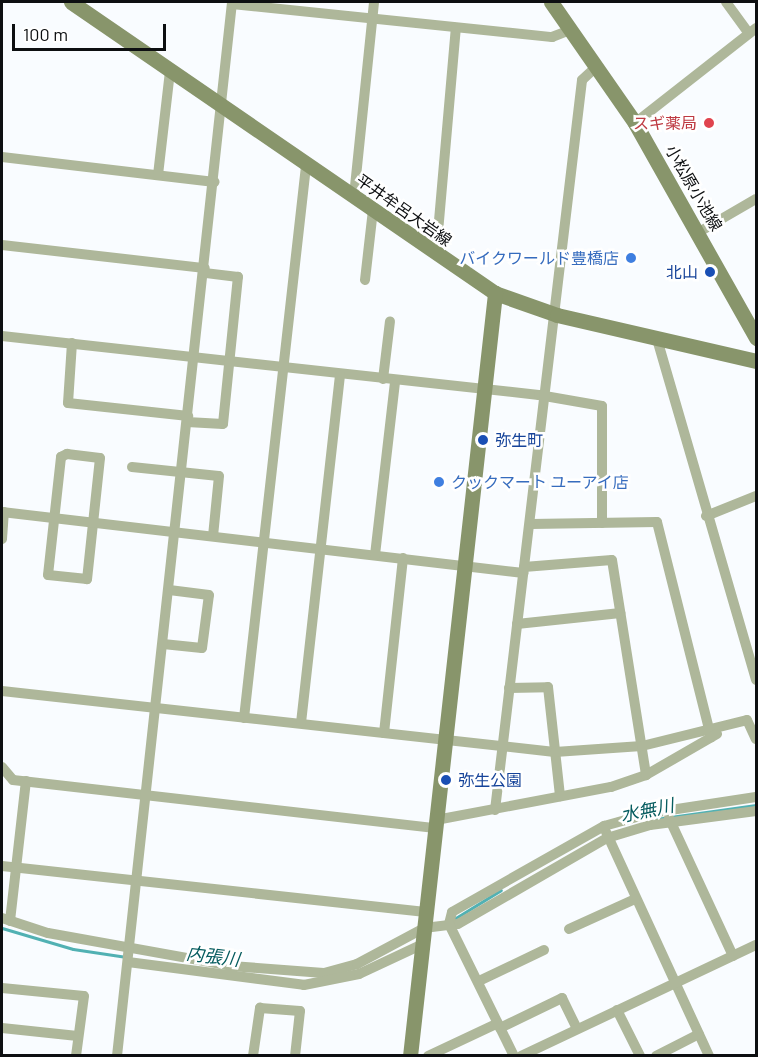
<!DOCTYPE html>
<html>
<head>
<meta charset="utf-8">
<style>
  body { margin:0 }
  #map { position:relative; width:758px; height:1057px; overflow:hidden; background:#f9fcff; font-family:Barlow,"Noto Sans JP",sans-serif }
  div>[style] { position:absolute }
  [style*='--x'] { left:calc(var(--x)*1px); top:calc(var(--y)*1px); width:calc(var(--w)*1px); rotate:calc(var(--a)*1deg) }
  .stream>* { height:3px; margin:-1.5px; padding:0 1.5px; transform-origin:1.5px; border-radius:1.5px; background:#51b1b3 }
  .street>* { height:10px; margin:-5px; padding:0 5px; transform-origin:5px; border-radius:5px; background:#aeb79a }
  .secondary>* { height:15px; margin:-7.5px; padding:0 7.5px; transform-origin:7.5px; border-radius:7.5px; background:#88956b }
  .dots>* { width:16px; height:16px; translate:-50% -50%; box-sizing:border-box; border:3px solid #fff; border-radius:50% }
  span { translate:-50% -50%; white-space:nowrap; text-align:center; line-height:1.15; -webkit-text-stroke:5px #fff; paint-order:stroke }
  .health-label { font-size:16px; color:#be3a42 }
  .right { translate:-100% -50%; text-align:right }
  .street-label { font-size:16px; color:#0d0f11 }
  .shop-label { font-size:16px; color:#366cbe }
  .left { translate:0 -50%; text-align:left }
  .transit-label { font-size:16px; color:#164399 }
  .water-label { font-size:18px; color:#065c5f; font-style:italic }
  .frame { position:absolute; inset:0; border:3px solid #0d0f11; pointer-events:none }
  .scale { position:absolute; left:12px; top:24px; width:154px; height:27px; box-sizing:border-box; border:3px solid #0d0f11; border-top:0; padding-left:8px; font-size:18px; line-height:21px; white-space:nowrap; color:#0d0f11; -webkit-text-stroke:4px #fff; paint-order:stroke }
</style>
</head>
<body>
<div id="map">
  <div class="stream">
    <i style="--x:656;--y:819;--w:101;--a:-8"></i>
    <i style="--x:454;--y:919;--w:55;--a:-31.7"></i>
    <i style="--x:2;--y:928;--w:74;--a:16.5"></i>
    <i style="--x:73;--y:949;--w:54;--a:8.6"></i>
  </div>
  <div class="street">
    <i style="--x:726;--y:2;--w:39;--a:54"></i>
    <i style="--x:232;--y:4;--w:322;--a:5.9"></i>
    <i style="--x:552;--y:37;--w:19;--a:-21"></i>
    <i style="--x:635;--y:123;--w:154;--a:-38.1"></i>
    <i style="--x:2;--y:157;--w:214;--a:6.7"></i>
    <i style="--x:158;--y:175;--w:105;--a:-83.4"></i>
    <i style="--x:354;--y:196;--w:195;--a:-84.1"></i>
    <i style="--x:699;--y:232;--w:66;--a:-30.1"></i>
    <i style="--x:2;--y:245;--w:204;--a:6.5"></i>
    <i style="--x:436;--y:255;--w:228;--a:-85"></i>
    <i style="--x:365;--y:280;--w:70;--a:-83.5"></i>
    <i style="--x:2;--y:336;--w:540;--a:6.27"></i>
    <i style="--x:539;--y:395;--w:64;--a:9.9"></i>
    <i style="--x:602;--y:406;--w:117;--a:90"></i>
    <i style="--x:657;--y:339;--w:355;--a:73.8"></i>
    <i style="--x:72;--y:343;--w:60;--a:93.8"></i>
    <i style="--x:68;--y:403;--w:121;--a:6.2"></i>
    <i style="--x:383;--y:379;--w:58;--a:-83.1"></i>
    <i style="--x:187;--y:422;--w:36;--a:3"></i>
    <i style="--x:223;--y:424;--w:148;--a:-84.2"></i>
    <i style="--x:238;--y:277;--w:34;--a:-173"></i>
    <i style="--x:67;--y:454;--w:33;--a:7"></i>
    <i style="--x:100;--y:458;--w:122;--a:96.1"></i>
    <i style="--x:87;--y:579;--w:39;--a:-174"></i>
    <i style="--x:48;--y:575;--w:119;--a:-83.7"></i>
    <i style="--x:61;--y:457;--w:7;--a:-27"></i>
    <i style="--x:132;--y:467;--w:87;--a:5.9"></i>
    <i style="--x:219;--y:476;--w:60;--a:95.7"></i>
    <i style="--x:2;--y:512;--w:525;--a:6.68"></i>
    <i style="--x:706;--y:516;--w:54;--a:-21.8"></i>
    <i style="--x:531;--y:524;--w:126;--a:-0.9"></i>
    <i style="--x:657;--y:522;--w:222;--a:75.9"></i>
    <i style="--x:2;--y:539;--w:27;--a:-86"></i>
    <i style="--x:375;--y:555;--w:175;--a:-83.4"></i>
    <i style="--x:524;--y:567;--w:88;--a:-4.5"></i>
    <i style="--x:612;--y:560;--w:218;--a:81"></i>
    <i style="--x:517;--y:624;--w:104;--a:-6.1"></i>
    <i style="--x:163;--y:644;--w:39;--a:6"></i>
    <i style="--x:202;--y:648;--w:53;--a:-82.5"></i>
    <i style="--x:209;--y:595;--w:40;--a:-172.9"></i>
    <i style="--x:509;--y:688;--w:39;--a:-1"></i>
    <i style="--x:548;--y:687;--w:110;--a:83.7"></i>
    <i style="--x:2;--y:691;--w:556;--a:6.29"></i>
    <i style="--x:555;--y:752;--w:87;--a:-3.9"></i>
    <i style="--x:642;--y:746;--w:108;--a:-13.9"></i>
    <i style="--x:747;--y:720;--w:21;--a:65"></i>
    <i style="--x:244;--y:718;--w:555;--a:-83.59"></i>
    <i style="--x:301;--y:723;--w:350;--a:-83.6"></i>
    <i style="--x:384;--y:733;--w:176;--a:-83.8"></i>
    <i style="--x:2;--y:767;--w:17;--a:50"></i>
    <i style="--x:13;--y:780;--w:425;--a:6.5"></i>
    <i style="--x:495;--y:810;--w:735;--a:-83.2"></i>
    <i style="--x:582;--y:80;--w:19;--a:-43"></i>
    <i style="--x:669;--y:818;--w:152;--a:65.1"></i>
    <i style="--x:436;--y:820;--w:178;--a:-10.7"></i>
    <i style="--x:611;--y:787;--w:37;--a:-19"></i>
    <i style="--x:646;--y:775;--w:82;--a:-30"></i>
    <i style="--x:606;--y:832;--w:247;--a:65.3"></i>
    <i style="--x:2;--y:866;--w:426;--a:6.2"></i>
    <i style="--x:2;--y:918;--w:48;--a:18.1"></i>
    <i style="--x:48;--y:933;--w:186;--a:10.2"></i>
    <i style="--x:231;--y:966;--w:93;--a:4.3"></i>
    <i style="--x:324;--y:973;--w:34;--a:-15"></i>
    <i style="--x:357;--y:964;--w:76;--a:-28.2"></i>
    <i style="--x:424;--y:928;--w:34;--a:-7"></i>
    <i style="--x:458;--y:924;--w:172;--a:-30"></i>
    <i style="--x:607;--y:838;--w:45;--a:-16.8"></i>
    <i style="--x:650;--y:825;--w:107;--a:-7.5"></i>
    <i style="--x:10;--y:921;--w:141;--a:-83.5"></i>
    <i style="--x:449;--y:924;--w:12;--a:-76"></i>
    <i style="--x:452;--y:912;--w:175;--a:-29.5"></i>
    <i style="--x:604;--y:826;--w:49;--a:-15.5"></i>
    <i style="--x:651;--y:813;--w:106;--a:-8.7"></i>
    <i style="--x:449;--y:924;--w:147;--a:63.8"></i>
    <i style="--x:569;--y:929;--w:72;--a:-24.4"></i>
    <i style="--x:128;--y:962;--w:177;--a:7.4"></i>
    <i style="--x:304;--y:985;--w:56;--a:-11.3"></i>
    <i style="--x:359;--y:974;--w:71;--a:-25.1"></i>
    <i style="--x:479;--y:981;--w:72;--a:-25.5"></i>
    <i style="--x:2;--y:988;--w:82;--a:5.6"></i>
    <i style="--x:84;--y:996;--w:61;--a:97.6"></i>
    <i style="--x:617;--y:1010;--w:51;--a:63.4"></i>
    <i style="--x:2;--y:1028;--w:76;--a:6"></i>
    <i style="--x:500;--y:1028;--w:69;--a:-25.8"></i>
    <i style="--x:562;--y:998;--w:34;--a:64"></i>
    <i style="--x:117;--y:1056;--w:1060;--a:-83.77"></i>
    <i style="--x:253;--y:1056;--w:49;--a:-81.7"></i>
    <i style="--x:260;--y:1008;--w:40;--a:4.3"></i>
    <i style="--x:300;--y:1011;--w:45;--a:96.3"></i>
    <i style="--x:428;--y:1056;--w:77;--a:-25.2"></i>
    <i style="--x:521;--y:1056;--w:260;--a:-25.3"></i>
    <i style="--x:656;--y:1056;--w:48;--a:-27.1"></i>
  </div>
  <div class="secondary">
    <i style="--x:71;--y:2;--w:514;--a:34.46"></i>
    <i style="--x:495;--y:293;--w:66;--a:19.5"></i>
    <i style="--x:557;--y:315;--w:204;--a:13"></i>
    <i style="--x:551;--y:2;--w:147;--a:55.2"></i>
    <i style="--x:635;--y:123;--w:247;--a:60.6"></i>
    <i style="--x:410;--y:1056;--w:768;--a:-83.64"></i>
  </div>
  <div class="dots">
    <i style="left:709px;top:123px;background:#e0444e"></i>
    <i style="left:631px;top:258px;background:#3f7fe0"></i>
    <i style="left:710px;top:272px;background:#1a4fb4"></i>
    <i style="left:483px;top:440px;background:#1a4fb4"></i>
    <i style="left:439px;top:482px;background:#3f7fe0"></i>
    <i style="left:446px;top:780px;background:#1a4fb4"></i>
  </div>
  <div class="health-label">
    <span class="right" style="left:697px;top:123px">スギ薬局</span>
  </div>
  <div class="street-label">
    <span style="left:694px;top:188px;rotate:60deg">小松原小池線</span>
    <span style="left:404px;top:210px;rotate:35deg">平井牟呂大岩線</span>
  </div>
  <div class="shop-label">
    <span class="right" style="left:619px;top:258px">バイクワールド豊橋店</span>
    <span class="left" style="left:451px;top:482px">クックマート ユーアイ店</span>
  </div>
  <div class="transit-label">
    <span class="right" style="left:698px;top:272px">北山</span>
    <span class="left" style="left:495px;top:440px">弥生町</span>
    <span class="left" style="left:458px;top:780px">弥生公園</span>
  </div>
  <div class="water-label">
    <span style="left:647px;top:810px;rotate:-12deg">水無川</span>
    <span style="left:213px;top:956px;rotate:7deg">内張川</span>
  </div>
  <div class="frame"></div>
  <div class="scale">100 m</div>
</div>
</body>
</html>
